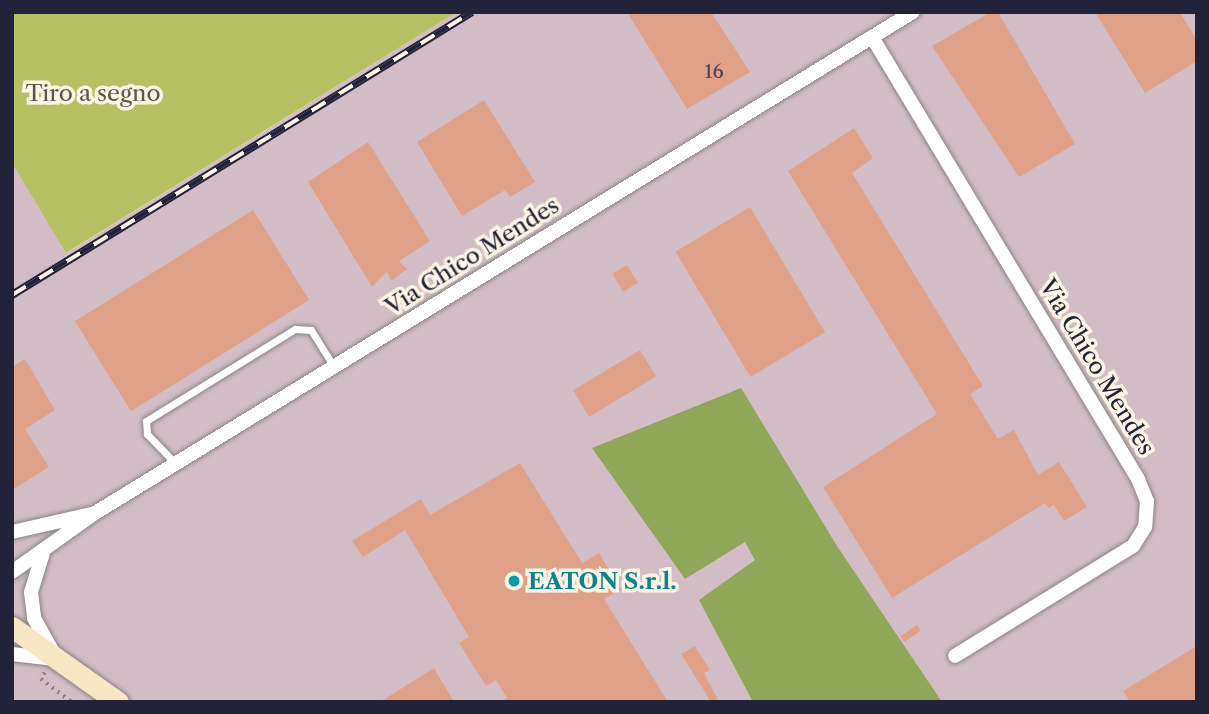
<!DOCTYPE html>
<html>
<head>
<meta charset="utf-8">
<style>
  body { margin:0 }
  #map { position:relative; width:1209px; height:714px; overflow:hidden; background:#efe6c7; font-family:"Libre Caslon Text",serif }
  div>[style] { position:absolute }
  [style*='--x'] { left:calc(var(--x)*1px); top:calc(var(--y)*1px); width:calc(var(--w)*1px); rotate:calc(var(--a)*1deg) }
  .industrial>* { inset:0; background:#d2bdc7 }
  .green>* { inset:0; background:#b5c163 }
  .forest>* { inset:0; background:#90a759 }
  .building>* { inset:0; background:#e0a189; transform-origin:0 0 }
  .path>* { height:3.5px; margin-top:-1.75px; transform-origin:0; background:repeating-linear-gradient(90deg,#888481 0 2px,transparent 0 7px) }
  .roads { filter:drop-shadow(0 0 2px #888481) drop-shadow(0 0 2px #888481) }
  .lane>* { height:7px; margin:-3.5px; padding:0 3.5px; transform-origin:3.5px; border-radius:3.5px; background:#fff }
  .street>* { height:14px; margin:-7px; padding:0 7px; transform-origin:7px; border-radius:7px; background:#fff }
  .secondary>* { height:21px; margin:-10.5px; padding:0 10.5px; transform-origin:10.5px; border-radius:10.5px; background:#f9e7c3 }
  .rail>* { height:8px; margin-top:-4px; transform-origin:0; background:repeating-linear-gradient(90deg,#fcf5e5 0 16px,#22223b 0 32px); box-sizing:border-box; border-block:2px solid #22223b }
  .dots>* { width:19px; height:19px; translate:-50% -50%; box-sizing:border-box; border:4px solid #fcf5e5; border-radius:50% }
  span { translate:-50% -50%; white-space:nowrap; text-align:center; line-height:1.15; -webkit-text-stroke:7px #fcf5e5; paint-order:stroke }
  .number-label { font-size:19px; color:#52424e }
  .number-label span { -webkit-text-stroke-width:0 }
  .park-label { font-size:23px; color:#555a49 }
  .street-label { font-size:23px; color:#22223b }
  .culture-label { font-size:23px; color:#0d838f; font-weight:700 }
  .left { translate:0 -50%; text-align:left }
  .frame { position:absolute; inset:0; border:14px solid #22223b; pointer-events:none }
</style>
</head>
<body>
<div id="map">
  <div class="industrial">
    <i style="clip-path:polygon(457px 12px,1197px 12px,1197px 702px,12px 702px,12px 163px,67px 253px)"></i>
  </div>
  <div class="green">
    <i style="clip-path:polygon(12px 12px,457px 12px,66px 253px,12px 163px)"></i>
  </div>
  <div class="forest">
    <i style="clip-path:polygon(741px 388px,837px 546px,942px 702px,753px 702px,699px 600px,755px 560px,745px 542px,685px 579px,592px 448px)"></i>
  </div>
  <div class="building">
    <i style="clip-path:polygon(627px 12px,711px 12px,750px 72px,687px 109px)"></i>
    <i style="clip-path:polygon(991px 12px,998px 12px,1075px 144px,1019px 177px,932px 46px)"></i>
    <i style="clip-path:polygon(1095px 12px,1184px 12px,1181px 14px,1197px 41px,1197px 61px,1145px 93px)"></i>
    <i style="clip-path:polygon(484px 100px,535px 182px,510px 197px,505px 190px,462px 216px,417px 142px)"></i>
    <i style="clip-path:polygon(854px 128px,873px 158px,852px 173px,983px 386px,970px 394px,998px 439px,1014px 430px,1038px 475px,1059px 462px,1087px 507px,1064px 521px,1054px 505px,1049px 508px,1045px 503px,892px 598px,823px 487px,937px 414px,788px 171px)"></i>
    <i style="clip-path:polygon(368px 142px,430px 241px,399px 261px,407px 269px,391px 281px,387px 271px,372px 287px,308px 182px)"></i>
    <i style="left:750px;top:207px;width:146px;height:87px;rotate:59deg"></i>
    <i style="left:253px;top:210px;width:106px;height:210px;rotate:58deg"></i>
    <i style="left:627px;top:265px;width:21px;height:17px;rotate:59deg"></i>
    <i style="left:640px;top:350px;width:31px;height:78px;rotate:59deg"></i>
    <i style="clip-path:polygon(25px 359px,55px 410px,25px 429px,49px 467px,12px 490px,12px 367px)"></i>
    <i style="clip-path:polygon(520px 463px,582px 563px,599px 553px,621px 590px,604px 599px,668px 702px,500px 702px,507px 698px,496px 680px,486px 686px,459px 643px,469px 637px,405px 530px,363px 557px,352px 541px,421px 499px,430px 515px)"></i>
    <i style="left:917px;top:625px;width:7px;height:20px;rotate:56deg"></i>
    <i style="clip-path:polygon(695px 646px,710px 670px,704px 673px,719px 702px,711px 702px,681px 654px)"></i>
    <i style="clip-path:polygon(1197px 646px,1197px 702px,1130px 702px,1123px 691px)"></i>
    <i style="clip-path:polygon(434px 668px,454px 702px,380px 702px)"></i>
  </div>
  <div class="path">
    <i style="--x:45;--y:673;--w:7;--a:124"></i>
    <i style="--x:41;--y:679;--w:39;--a:37"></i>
  </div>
  <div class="roads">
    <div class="lane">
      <i style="--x:176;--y:464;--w:42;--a:-134"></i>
      <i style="--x:147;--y:434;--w:13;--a:-94"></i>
      <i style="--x:146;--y:421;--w:175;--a:-31.7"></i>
      <i style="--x:295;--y:329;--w:16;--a:4"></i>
      <i style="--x:311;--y:330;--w:44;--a:58.1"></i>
    </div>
    <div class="street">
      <i style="--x:872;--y:37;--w:516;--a:58.96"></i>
      <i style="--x:1138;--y:479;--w:24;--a:68"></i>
      <i style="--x:1147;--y:501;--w:26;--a:94"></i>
      <i style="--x:1145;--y:527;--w:22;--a:122"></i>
      <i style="--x:1133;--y:546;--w:209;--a:148.3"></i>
      <i style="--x:12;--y:532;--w:81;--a:-12.8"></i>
      <i style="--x:43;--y:553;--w:41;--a:107.1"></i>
      <i style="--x:31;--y:592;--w:26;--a:83"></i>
      <i style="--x:34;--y:618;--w:38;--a:61"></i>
      <i style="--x:12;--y:572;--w:102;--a:-35.4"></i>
      <i style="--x:95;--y:513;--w:959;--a:-31.49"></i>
      <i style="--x:12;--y:654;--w:43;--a:6.6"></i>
    </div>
    <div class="secondary">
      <i style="--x:12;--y:627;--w:130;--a:35.3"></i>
    </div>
  </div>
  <div class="rail">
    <i style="--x:12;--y:295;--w:540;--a:-31.6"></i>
  </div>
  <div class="dots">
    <i style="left:514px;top:581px;background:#0f9aa8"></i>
  </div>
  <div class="number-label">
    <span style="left:714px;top:72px">16</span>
  </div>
  <div class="park-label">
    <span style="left:93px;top:93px">Tiro a segno</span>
  </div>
  <div class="street-label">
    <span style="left:472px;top:256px;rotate:-32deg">Via Chico Mendes</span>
    <span style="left:1097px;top:367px;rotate:59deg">Via Chico Mendes</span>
  </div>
  <div class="culture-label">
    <span class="left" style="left:528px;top:581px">EATON S.r.l.</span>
  </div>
  <div class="frame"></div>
</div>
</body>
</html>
